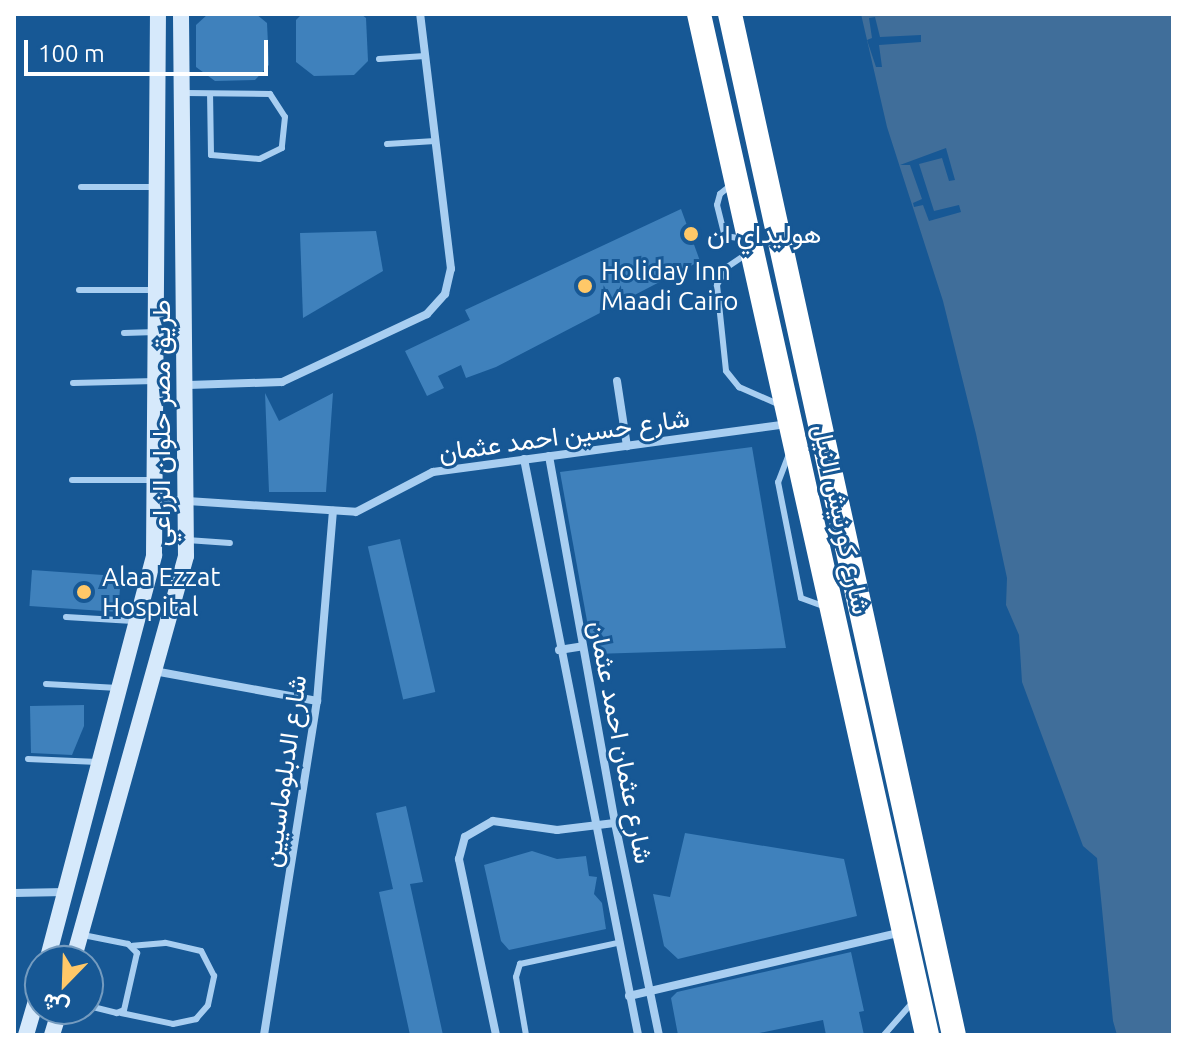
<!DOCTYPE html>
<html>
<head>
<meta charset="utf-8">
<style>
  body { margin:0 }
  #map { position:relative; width:1187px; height:1049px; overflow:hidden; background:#175895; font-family:Ubuntu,Vazirmatn,sans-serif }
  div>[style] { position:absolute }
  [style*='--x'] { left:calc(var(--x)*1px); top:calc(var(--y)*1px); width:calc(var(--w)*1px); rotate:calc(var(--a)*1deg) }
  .water>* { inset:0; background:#406e9a }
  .pier>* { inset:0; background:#175895 }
  .building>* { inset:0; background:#3f81bc; transform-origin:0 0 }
  .lane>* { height:6px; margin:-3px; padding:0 3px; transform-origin:3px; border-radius:3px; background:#a8cef1 }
  .street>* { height:8px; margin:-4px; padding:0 4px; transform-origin:4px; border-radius:4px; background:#a8cef1 }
  .secondary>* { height:16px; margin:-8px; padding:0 8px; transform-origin:8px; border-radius:8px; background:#d6e9fb }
  .highway>* { height:24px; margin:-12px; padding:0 12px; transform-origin:12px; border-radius:12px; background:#fff }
  .dots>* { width:22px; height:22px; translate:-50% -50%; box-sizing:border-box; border:4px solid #175895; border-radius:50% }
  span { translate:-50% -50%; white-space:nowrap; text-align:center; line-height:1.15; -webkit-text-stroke:6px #175895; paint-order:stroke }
  .poi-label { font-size:26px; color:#fff }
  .left { translate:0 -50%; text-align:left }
  .street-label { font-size:26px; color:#fff }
  .frame { position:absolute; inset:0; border:16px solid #fff; pointer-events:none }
  .north { position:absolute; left:24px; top:945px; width:80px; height:80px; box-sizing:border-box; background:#175895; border:2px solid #749bbf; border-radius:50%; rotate:203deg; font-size:22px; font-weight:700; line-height:32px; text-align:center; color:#fff }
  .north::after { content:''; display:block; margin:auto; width:28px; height:36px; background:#ffc868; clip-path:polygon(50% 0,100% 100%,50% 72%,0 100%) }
  .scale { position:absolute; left:24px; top:40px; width:244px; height:36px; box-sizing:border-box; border:4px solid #fff; border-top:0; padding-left:10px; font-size:24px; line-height:28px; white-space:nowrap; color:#fff; -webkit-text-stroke:6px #175895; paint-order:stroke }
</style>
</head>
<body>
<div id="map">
  <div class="water">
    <i style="clip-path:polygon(861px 14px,1173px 14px,1173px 1035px,1117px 1035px,1113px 1021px,1097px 858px,1083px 846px,1022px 682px,1019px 635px,1006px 605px,1007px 578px,976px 434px,943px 301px,887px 127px)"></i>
  </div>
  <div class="pier">
    <i style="clip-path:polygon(875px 17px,880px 37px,921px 35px,921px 42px,879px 45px,882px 67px,876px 67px,867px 40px,872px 38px,869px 18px)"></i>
    <i style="clip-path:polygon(946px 148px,955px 180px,949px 181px,942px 158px,919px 164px,934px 211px,959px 205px,961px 212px,929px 221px,923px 205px,914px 207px,913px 203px,922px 199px,910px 165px,900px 165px)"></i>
  </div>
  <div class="building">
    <i style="clip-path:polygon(208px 14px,256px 14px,267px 23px,269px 65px,255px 80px,215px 81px,196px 67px,196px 25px)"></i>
    <i style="clip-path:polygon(302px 14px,361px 14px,366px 18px,368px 61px,354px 75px,314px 76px,296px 62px,296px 20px)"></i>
    <i style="clip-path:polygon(681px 209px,700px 261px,496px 367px,466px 378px,461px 365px,438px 376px,444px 388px,427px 396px,405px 351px,470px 320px,465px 310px)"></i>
    <i style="clip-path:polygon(376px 231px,383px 271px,303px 318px,300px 233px)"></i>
    <i style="clip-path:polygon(265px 393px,279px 421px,333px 393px,326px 492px,269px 492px)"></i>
    <i style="clip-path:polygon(752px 447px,786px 648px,593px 654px,560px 472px)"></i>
    <i style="left:400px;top:539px;width:157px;height:33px;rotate:77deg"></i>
    <i style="left:32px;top:570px;width:89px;height:36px;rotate:4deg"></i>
    <i style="clip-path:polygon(84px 705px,84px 726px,72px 755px,31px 753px,30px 706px)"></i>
    <i style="clip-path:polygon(406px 806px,423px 882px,410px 884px,443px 1035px,410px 1035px,379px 892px,393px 889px,376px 813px)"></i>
    <i style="clip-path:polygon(685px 833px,844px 859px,857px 916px,678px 959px,664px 946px,653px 894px,670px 897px)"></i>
    <i style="clip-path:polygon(532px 851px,557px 859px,586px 856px,589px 876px,597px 877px,594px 894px,602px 903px,606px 929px,509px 950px,501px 941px,484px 865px)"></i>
    <i style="clip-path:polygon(851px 952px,864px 1011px,859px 1012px,864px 1035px,826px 1035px,823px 1020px,750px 1035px,678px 1035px,671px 998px,677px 992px)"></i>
  </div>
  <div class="lane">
    <i style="--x:379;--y:59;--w:46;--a:-3.7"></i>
    <i style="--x:185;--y:93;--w:85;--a:0.7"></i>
    <i style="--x:270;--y:94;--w:27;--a:57"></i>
    <i style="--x:285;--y:117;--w:31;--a:96"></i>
    <i style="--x:282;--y:148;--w:25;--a:154"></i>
    <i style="--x:259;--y:159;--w:48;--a:-175.2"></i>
    <i style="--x:211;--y:155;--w:61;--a:-90.9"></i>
    <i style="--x:387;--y:144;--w:48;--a:-3.6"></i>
    <i style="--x:731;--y:185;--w:14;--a:141"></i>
    <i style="--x:720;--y:194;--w:11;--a:105"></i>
    <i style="--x:717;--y:205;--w:32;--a:76"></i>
    <i style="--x:725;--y:236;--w:18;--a:9"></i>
    <i style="--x:81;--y:187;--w:75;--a:0"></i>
    <i style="--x:748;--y:253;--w:25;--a:146"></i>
    <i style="--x:727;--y:267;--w:21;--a:119"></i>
    <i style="--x:717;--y:285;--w:86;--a:84"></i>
    <i style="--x:726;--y:371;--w:21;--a:51"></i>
    <i style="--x:739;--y:387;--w:43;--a:23.6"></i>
    <i style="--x:79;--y:290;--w:77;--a:0"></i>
    <i style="--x:124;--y:333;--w:32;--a:-2"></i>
    <i style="--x:73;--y:383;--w:82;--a:-1.4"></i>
    <i style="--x:789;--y:454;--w:30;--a:111"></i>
    <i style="--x:778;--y:482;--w:118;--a:78.8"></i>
    <i style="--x:801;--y:598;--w:27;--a:20"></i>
    <i style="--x:72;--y:480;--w:82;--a:0"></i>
    <i style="--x:187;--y:540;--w:43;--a:4"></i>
    <i style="--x:66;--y:617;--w:67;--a:3.4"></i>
    <i style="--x:46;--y:684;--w:72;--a:3.2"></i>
    <i style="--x:28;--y:759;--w:70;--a:2.5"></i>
    <i style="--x:83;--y:935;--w:46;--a:11.3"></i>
    <i style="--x:128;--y:944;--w:13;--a:45"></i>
    <i style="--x:137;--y:953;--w:58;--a:102.8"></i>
    <i style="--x:124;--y:1010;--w:8;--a:157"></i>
    <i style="--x:117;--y:1013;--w:30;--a:-166"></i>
    <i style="--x:121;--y:1013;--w:53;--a:11.9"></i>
    <i style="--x:173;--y:1024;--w:24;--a:-12"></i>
    <i style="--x:196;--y:1019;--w:18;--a:-49"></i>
    <i style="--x:208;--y:1005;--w:30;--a:-78"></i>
    <i style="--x:214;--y:976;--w:28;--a:-117"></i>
    <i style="--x:201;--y:951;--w:37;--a:-167"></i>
    <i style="--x:165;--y:943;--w:32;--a:175"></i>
    <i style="--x:526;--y:1035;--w:59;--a:-99.8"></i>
    <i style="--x:516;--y:977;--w:14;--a:-73"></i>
    <i style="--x:520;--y:964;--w:99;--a:-12.2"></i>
    <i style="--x:884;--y:1035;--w:41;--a:-48.9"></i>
  </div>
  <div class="street">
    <i style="--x:617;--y:381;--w:66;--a:81.3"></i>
    <i style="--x:188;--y:385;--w:94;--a:-1.8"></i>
    <i style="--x:282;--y:382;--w:160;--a:-25.1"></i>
    <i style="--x:427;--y:314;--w:27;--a:-48"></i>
    <i style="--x:445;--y:294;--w:26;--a:-77"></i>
    <i style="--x:451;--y:269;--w:257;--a:-96.9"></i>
    <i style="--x:549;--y:456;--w:373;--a:79.8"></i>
    <i style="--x:615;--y:823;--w:217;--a:78.3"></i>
    <i style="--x:524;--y:459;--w:587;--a:78.8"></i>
    <i style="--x:157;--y:499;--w:199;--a:3.7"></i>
    <i style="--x:356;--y:512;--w:87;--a:-27.5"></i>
    <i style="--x:433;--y:472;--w:359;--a:-7.7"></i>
    <i style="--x:559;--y:650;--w:24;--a:-9"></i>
    <i style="--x:154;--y:671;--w:166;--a:10.4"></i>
    <i style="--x:14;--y:893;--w:51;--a:-1.1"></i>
    <i style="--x:629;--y:996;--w:279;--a:-13.2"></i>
    <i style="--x:264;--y:1035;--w:338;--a:-81"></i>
    <i style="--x:317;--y:701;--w:191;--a:-85.2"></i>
    <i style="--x:496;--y:1035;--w:180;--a:-101.9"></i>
    <i style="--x:459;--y:859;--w:23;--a:-75"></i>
    <i style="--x:465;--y:837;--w:32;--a:-30"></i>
    <i style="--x:493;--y:821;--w:65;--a:8"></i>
    <i style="--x:557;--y:830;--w:58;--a:-6.9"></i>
  </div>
  <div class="secondary">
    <i style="--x:47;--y:961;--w:420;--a:-75.2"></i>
    <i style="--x:154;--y:555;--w:541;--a:-89.58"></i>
    <i style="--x:73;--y:961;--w:420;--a:-74.4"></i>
    <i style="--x:186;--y:556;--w:542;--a:-90.53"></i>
    <i style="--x:26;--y:1035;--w:50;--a:-73.7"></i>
    <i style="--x:52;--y:1035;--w:27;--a:-73"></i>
  </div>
  <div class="highway">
    <i style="--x:699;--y:14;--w:1046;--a:77.41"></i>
    <i style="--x:730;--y:14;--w:1045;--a:77.63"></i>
  </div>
  <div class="dots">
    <i style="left:691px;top:234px;background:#ffc868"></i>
    <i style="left:585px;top:286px;background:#ffc868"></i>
    <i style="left:84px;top:592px;background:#ffc868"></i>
  </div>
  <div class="poi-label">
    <span class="left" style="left:707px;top:234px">هوليداي ان</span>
    <span class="left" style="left:601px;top:286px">Holiday Inn<br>Maadi Cairo</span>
    <span class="left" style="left:102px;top:592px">Alaa Ezzat<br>Hospital</span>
  </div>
  <div class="street-label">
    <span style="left:161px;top:423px;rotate:-90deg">طريق مصر حلوان الزراعي</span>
    <span style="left:564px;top:435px;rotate:-8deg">شارع حسين احمد عثمان</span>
    <span style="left:842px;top:519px;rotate:78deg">شارع كورنيش النيل</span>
    <span style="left:621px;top:742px;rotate:79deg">شارع عثمان احمد عثمان</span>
    <span style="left:284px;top:771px;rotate:-82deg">شارع الدبلوماسيين</span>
  </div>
  <div class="frame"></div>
  <div class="north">ش</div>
  <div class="scale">100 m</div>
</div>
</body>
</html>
